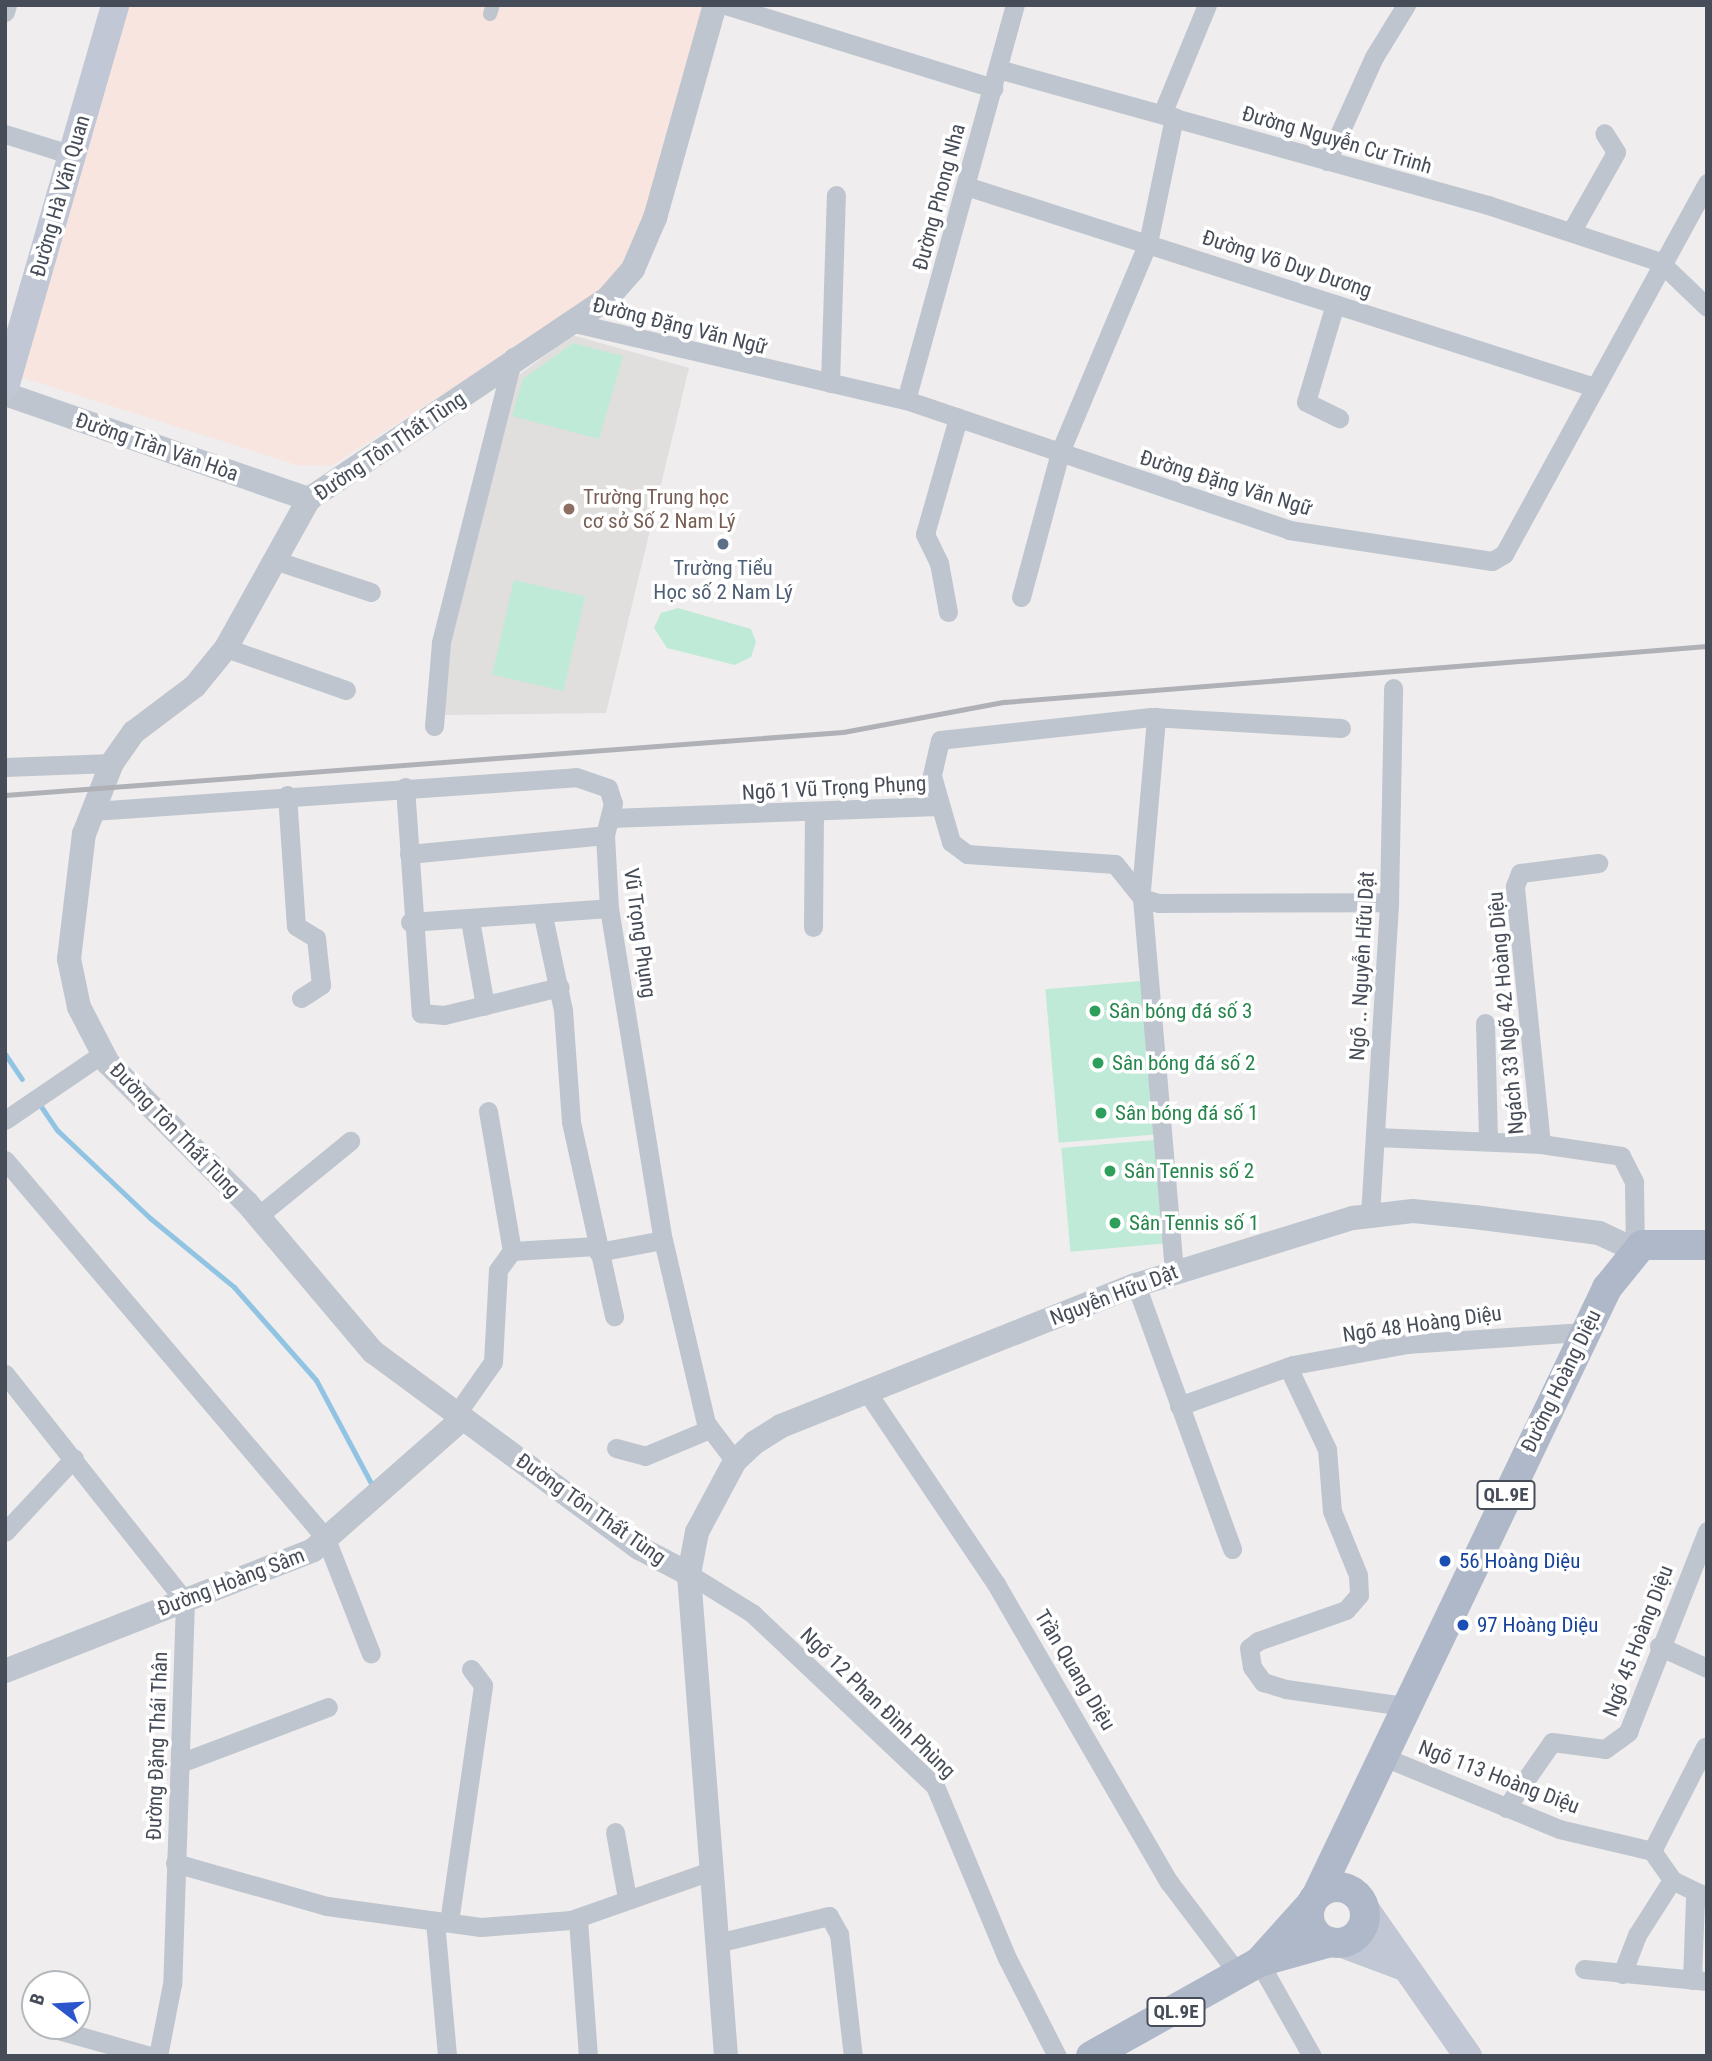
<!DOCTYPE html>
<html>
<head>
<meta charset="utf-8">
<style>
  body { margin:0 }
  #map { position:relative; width:1712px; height:2061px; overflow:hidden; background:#efeded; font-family:"Roboto Condensed",sans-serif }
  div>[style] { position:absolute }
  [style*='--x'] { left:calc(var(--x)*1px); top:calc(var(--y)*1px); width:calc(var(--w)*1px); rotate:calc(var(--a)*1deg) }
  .education>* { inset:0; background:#e0dfde }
  .medical>* { inset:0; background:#f8e5df }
  .green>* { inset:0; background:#bfead7; transform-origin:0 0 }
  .stream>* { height:5px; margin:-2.5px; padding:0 2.5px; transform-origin:2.5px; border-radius:2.5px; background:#90c4e2 }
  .pedestrian>* { height:14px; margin:-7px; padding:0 7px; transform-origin:7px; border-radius:7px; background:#bfc5ce }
  .minor>* { height:19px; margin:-9.5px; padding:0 9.5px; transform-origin:9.5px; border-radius:9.5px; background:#bfc5ce }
  .tertiary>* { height:24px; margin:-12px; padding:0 12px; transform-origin:12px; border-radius:12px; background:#bfc5ce }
  .secondary>* { height:28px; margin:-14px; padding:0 14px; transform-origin:14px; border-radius:14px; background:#c1c7d4 }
  .primary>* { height:30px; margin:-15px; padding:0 15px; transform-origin:15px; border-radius:15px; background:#afb8c9 }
  .primary>.ring { margin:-15px; padding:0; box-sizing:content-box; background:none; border:30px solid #afb8c9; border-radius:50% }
  .rail>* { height:5px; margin:-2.5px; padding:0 2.5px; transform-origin:2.5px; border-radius:2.5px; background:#b0b1b7 }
  .dots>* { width:19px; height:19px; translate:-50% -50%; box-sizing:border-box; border:4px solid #fff; border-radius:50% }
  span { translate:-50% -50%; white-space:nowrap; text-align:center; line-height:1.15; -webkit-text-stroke:7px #fff; paint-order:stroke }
  .shield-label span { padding:2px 5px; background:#fff; border:2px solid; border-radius:5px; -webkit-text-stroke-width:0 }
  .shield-label { font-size:19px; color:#474d58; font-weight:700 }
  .street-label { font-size:21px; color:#474d58 }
  .education-label { font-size:21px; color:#785e54 }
  .left { translate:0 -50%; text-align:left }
  .service-label { font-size:21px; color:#4e5e75 }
  .leisure-label { font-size:21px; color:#27864d }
  .transit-label { font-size:21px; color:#164399 }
  .frame { position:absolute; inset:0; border:7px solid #474d58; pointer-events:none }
  .north { position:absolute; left:21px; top:1970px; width:70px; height:70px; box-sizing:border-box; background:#fff; border:2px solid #b5b8bc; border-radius:50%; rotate:287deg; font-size:19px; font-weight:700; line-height:28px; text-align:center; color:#474d58 }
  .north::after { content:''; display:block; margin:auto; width:24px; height:32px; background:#2b56cc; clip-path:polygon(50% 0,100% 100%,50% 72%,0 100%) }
</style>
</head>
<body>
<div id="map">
  <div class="education">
    <i style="clip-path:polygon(572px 335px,689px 368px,606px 713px,444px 715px,448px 643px,519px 375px)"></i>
  </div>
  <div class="medical">
    <i style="clip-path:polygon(125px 5px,710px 5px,641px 238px,616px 283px,331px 466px,297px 465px,21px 377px)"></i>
  </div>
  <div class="green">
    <i style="clip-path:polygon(573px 343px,623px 356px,599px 439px,512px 416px,523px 379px)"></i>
    <i style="left:514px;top:580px;width:73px;height:97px;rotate:13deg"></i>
    <i style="clip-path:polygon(678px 608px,751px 629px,756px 642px,751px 657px,735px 665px,667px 648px,654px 628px,661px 613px)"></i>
    <i style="left:1141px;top:981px;width:154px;height:96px;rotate:85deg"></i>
    <i style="left:1154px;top:1140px;width:104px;height:93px;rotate:85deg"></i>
  </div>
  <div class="stream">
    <i style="--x:5;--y:1054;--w:30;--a:56"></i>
    <i style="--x:38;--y:1102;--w:34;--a:56"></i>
    <i style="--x:57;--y:1130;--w:128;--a:43.4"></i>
    <i style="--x:150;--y:1218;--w:109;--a:39.4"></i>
    <i style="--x:234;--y:1287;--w:124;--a:48.6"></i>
    <i style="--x:316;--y:1380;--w:117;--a:61.9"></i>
  </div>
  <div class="pedestrian">
    <i style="--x:490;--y:14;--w:9;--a:-72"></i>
  </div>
  <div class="minor">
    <i style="--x:725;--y:5;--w:281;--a:17.2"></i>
    <i style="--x:5;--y:12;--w:7;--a:-74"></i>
    <i style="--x:998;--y:69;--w:509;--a:15.51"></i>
    <i style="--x:1488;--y:205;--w:181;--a:18.3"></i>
    <i style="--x:1660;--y:262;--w:65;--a:43.8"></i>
    <i style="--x:1162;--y:114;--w:118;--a:-67.6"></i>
    <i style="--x:5;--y:134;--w:70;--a:17.4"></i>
    <i style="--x:1327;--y:161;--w:114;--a:-65.7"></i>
    <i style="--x:1374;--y:57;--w:61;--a:-58.4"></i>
    <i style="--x:966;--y:186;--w:659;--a:17.75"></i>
    <i style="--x:1571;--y:232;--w:92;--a:-60.6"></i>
    <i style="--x:1616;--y:152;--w:22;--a:-122"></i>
    <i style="--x:1335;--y:304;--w:102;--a:106.5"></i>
    <i style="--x:1306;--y:402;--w:37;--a:26"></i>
    <i style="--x:570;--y:322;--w:345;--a:13.1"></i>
    <i style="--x:906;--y:400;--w:404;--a:18.7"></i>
    <i style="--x:1289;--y:530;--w:205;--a:8.7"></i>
    <i style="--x:1492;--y:561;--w:14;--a:-30"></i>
    <i style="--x:1504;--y:554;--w:423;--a:-61.3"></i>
    <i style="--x:830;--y:383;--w:188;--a:-88.2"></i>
    <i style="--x:906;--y:400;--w:410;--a:-74.6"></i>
    <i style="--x:274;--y:560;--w:102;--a:18.3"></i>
    <i style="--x:1021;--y:597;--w:150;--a:-74.9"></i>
    <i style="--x:1060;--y:452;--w:227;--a:-67.2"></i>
    <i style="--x:1148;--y:243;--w:129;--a:-78.3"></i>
    <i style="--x:948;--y:612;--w:50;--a:-100.4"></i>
    <i style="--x:939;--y:563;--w:32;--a:-116"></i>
    <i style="--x:925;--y:534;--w:121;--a:-74.1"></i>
    <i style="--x:226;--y:648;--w:127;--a:19.3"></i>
    <i style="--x:434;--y:726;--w:84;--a:-85.2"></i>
    <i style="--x:441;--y:642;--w:294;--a:-75.8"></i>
    <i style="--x:1341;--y:728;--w:190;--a:-176.7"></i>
    <i style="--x:1151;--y:717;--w:212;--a:173.8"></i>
    <i style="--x:940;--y:740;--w:37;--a:103"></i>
    <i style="--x:932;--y:776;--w:69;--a:73.9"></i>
    <i style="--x:951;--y:842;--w:20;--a:37"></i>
    <i style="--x:967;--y:854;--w:148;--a:3.9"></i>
    <i style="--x:1115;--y:864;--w:43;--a:51.5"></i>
    <i style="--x:1142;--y:898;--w:17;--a:17"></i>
    <i style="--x:1158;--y:903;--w:231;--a:-0.2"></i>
    <i style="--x:5;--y:767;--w:107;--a:-2.1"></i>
    <i style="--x:405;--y:787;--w:227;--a:86"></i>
    <i style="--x:421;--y:1013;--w:23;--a:5"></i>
    <i style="--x:444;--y:1015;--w:119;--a:-13.6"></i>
    <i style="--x:287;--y:795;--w:131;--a:86.1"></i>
    <i style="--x:296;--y:926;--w:23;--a:31"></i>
    <i style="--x:316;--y:938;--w:47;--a:83.9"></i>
    <i style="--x:321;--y:985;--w:24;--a:147"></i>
    <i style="--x:93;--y:811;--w:484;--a:-4"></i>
    <i style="--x:576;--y:777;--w:34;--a:19"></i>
    <i style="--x:608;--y:788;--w:16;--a:72"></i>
    <i style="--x:613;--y:803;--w:33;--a:104"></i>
    <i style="--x:605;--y:835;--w:73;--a:86.9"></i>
    <i style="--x:609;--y:908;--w:336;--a:80.8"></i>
    <i style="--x:663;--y:1240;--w:188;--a:76.8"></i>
    <i style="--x:706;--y:1423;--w:48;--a:52.7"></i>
    <i style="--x:610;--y:818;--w:328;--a:-2.1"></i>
    <i style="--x:409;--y:854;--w:197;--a:-5.5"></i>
    <i style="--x:1141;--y:890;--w:174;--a:-85"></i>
    <i style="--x:1142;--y:898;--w:374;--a:85.1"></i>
    <i style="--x:543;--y:916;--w:96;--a:78"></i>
    <i style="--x:563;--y:1010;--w:112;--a:85.9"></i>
    <i style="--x:571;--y:1122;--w:199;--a:77.5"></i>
    <i style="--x:470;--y:920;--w:87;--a:80.1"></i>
    <i style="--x:410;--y:922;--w:199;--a:-4"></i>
    <i style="--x:813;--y:927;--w:115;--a:-89.5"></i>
    <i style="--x:1485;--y:1023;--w:118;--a:88.5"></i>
    <i style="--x:488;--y:1111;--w:142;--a:80.3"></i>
    <i style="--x:512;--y:1251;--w:84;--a:-3.4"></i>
    <i style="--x:5;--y:1120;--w:117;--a:-34.2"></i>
    <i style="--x:1375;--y:1137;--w:166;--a:2.4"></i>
    <i style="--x:1541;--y:1144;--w:81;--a:8.5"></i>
    <i style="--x:1621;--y:1156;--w:29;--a:63"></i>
    <i style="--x:1634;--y:1182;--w:68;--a:89.2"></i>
    <i style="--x:1541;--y:1144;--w:259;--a:-95.8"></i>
    <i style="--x:1515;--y:886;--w:14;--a:-69"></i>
    <i style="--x:1520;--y:873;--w:79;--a:-7.3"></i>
    <i style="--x:5;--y:1160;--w:497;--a:49.7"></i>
    <i style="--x:326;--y:1539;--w:123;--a:68.6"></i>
    <i style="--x:1370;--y:1215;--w:314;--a:-86.5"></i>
    <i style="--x:1389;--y:902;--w:214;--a:-88.9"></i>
    <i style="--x:258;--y:1216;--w:119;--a:-39.2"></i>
    <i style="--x:598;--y:1252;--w:66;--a:-10.5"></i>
    <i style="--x:1136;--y:1285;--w:281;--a:70"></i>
    <i style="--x:1288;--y:1367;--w:91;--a:64.6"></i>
    <i style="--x:1327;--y:1449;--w:62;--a:85.4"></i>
    <i style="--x:1332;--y:1511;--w:69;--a:67.9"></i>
    <i style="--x:1358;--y:1575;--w:20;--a:87"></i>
    <i style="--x:1359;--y:1595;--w:20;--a:131"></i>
    <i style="--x:1346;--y:1610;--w:93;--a:160.6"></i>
    <i style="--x:1258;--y:1641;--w:11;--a:142"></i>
    <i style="--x:1249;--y:1648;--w:19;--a:81"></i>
    <i style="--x:1252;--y:1667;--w:19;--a:54"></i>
    <i style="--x:1263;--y:1682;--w:24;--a:17"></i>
    <i style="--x:1286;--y:1689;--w:119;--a:8.2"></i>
    <i style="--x:5;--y:1374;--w:290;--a:51.6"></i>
    <i style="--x:185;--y:1601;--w:383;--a:91.9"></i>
    <i style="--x:172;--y:1984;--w:73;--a:101"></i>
    <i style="--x:867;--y:1392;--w:231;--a:56.1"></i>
    <i style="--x:996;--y:1584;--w:345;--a:59.9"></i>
    <i style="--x:1169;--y:1882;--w:116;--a:53"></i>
    <i style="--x:1179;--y:1406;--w:121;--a:-19.8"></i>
    <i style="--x:1293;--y:1365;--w:115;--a:-10.5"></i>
    <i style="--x:1406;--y:1344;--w:178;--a:-3.9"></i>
    <i style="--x:455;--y:1416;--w:66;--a:-54.9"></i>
    <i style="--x:493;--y:1362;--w:92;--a:-86.9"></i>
    <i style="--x:498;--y:1270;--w:24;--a:-54"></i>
    <i style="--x:616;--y:1448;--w:30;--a:15"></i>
    <i style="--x:645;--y:1456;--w:70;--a:-22.6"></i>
    <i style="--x:5;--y:1532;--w:101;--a:-47"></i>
    <i style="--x:689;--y:1574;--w:74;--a:31.8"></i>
    <i style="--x:752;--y:1613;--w:252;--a:43.4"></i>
    <i style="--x:935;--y:1786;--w:186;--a:67.3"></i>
    <i style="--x:1007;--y:1958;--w:110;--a:63"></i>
    <i style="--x:1659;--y:1646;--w:53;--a:24.6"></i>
    <i style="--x:1379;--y:1755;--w:195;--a:22.3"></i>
    <i style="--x:1559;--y:1829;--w:96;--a:13.3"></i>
    <i style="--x:1652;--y:1851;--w:35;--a:55"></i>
    <i style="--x:1672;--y:1880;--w:39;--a:26"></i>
    <i style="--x:180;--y:1763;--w:158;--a:-20.7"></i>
    <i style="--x:1506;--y:1808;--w:80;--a:-55.1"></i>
    <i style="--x:1552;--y:1742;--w:53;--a:7.5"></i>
    <i style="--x:1605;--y:1749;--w:29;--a:-36"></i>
    <i style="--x:1628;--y:1732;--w:216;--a:-68.5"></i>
    <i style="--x:615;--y:1832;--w:67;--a:79.7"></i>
    <i style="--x:1652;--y:1851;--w:117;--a:-63"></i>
    <i style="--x:175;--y:1863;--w:158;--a:15.8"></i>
    <i style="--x:327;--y:1906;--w:155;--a:7.8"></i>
    <i style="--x:481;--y:1927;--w:90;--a:-4.4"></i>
    <i style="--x:571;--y:1920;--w:147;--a:-19.4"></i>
    <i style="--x:571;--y:1920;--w:7;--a:0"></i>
    <i style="--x:578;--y:1920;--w:136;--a:85.8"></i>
    <i style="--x:435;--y:1921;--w:136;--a:84.9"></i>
    <i style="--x:449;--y:1922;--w:239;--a:-81.8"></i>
    <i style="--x:483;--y:1685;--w:20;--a:-127"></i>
    <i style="--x:717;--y:1943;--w:115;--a:-13.6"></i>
    <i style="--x:829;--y:1916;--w:21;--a:61"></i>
    <i style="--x:839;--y:1934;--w:123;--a:83.5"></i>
    <i style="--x:1259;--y:1962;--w:108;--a:60.6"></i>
    <i style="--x:1584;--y:1969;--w:124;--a:5.6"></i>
    <i style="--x:1622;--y:1974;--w:42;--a:-69"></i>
    <i style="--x:1637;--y:1935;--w:65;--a:-57.5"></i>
    <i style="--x:1692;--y:1980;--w:83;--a:-87.9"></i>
    <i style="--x:44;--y:2026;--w:111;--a:15.7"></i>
  </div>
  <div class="tertiary">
    <i style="--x:5;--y:394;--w:322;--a:19.1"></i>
    <i style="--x:689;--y:1574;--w:56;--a:-152.5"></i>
    <i style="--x:639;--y:1548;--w:330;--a:-143.6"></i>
    <i style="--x:373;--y:1352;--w:195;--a:-130.2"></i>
    <i style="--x:247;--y:1203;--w:197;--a:-134.8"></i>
    <i style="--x:108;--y:1063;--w:63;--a:-117.4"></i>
    <i style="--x:79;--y:1007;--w:49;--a:-101.8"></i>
    <i style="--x:69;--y:959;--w:126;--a:-83.2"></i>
    <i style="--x:84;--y:834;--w:76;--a:-68.5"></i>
    <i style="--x:112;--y:763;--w:38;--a:-55"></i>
    <i style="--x:134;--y:732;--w:76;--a:-37"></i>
    <i style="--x:195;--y:686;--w:49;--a:-50.8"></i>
    <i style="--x:226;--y:648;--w:171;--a:-60.9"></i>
    <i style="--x:309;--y:499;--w:359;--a:-33.9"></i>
    <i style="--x:607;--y:299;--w:40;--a:-49"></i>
    <i style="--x:633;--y:269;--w:56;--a:-66.7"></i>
    <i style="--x:655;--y:218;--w:221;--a:-74.3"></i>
    <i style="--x:5;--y:1671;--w:331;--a:-21.4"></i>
    <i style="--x:313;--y:1550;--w:197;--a:-41.3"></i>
    <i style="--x:726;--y:2056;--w:483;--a:-94.4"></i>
    <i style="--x:689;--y:1574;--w:43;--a:-79.2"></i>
    <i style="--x:697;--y:1532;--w:81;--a:-61.8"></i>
    <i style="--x:735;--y:1461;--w:26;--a:-43"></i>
    <i style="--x:754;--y:1443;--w:32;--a:-32"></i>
    <i style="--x:781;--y:1426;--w:382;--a:-21.7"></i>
    <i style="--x:1136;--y:1285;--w:227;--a:-17.2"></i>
    <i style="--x:1353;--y:1218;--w:60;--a:-6.7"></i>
    <i style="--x:1413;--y:1211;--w:61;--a:5.6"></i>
    <i style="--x:1474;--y:1217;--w:126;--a:7.3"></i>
    <i style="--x:1599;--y:1233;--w:40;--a:25"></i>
  </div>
  <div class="secondary">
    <i style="--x:5;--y:387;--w:398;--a:-73.9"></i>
    <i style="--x:1364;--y:1907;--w:182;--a:55.1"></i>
    <i style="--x:1337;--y:1942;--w:72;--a:20.5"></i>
  </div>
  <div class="primary">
    <i class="ring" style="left:1309px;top:1887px;width:26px;height:26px"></i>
    <i style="--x:1317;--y:1895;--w:673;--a:-64.46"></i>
    <i style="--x:1607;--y:1288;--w:55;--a:-50.9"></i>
    <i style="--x:1642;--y:1245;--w:65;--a:0"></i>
    <i style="--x:1259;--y:1962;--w:74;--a:-15.7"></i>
    <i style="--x:1091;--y:2056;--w:193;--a:-29.2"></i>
    <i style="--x:1259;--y:1962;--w:78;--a:-48.1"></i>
  </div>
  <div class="rail">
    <i style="--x:5;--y:795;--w:840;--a:-4.3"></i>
    <i style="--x:843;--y:732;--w:164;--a:-10.6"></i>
    <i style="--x:1004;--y:702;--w:705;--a:-4.55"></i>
  </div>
  <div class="dots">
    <i style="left:569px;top:509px;background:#8d6e63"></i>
    <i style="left:723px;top:544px;background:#5c6f8a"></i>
    <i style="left:1095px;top:1011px;background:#2e9e5b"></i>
    <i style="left:1098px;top:1063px;background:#2e9e5b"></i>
    <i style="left:1101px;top:1113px;background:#2e9e5b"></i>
    <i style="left:1110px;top:1171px;background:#2e9e5b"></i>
    <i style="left:1115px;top:1223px;background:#2e9e5b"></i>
    <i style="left:1445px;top:1561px;background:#1a4fb4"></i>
    <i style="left:1463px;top:1625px;background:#1a4fb4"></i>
  </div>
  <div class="shield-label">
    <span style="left:1506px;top:1495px">QL.9E</span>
    <span style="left:1176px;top:2012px">QL.9E</span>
  </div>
  <div class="street-label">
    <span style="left:1337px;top:140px;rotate:16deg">Đường Nguyễn Cư Trinh</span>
    <span style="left:60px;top:196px;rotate:-74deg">Đường Hà Văn Quan</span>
    <span style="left:939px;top:197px;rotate:-75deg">Đường Phong Nha</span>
    <span style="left:1287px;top:264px;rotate:18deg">Đường Võ Duy Dương</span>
    <span style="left:680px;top:326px;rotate:14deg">Đường Đặng Văn Ngữ</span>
    <span style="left:390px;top:446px;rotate:-34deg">Đường Tôn Thất Tùng</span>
    <span style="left:157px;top:447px;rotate:19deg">Đường Trần Văn Hòa</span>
    <span style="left:1226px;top:483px;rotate:17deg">Đường Đặng Văn Ngữ</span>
    <span style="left:834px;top:788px;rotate:-3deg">Ngõ 1 Vũ Trọng Phụng</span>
    <span style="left:640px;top:933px;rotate:82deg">Vũ Trọng Phụng</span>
    <span style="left:1362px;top:966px;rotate:-87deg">Ngõ .. Nguyễn Hữu Dật</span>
    <span style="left:1506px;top:1013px;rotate:-95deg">Ngách 33 Ngõ 42 Hoàng Diệu</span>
    <span style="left:175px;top:1130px;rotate:46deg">Đường Tôn Thất Tùng</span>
    <span style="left:1114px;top:1295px;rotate:-21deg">Nguyễn Hữu Dật</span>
    <span style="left:1422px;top:1324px;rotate:-8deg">Ngõ 48 Hoàng Diệu</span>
    <span style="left:1561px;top:1381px;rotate:-64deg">Đường Hoàng Diệu</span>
    <span style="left:591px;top:1509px;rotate:35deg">Đường Tôn Thất Tùng</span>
    <span style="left:231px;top:1582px;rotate:-21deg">Đường Hoàng Sâm</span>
    <span style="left:1638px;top:1641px;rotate:-69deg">Ngõ 45 Hoàng Diệu</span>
    <span style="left:1075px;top:1670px;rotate:59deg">Trần Quang Diệu</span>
    <span style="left:878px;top:1703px;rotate:44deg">Ngõ 12 Phan Đình Phùng</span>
    <span style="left:157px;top:1746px;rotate:-88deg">Đường Đặng Thái Thân</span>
    <span style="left:1499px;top:1777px;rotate:21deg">Ngõ 113 Hoàng Diệu</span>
  </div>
  <div class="education-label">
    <span class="left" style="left:583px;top:509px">Trường Trung học<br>cơ sở Số 2 Nam Lý</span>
  </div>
  <div class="service-label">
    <span style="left:723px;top:580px">Trường Tiểu<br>Học số 2 Nam Lý</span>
  </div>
  <div class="leisure-label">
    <span class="left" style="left:1109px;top:1011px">Sân bóng đá số 3</span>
    <span class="left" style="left:1112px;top:1063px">Sân bóng đá số 2</span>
    <span class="left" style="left:1115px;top:1113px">Sân bóng đá số 1</span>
    <span class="left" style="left:1124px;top:1171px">Sân Tennis số 2</span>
    <span class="left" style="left:1129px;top:1223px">Sân Tennis số 1</span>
  </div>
  <div class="transit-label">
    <span class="left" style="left:1459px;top:1561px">56 Hoàng Diệu</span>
    <span class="left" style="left:1477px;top:1625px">97 Hoàng Diệu</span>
  </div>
  <div class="frame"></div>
  <div class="north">B</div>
</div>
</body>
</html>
